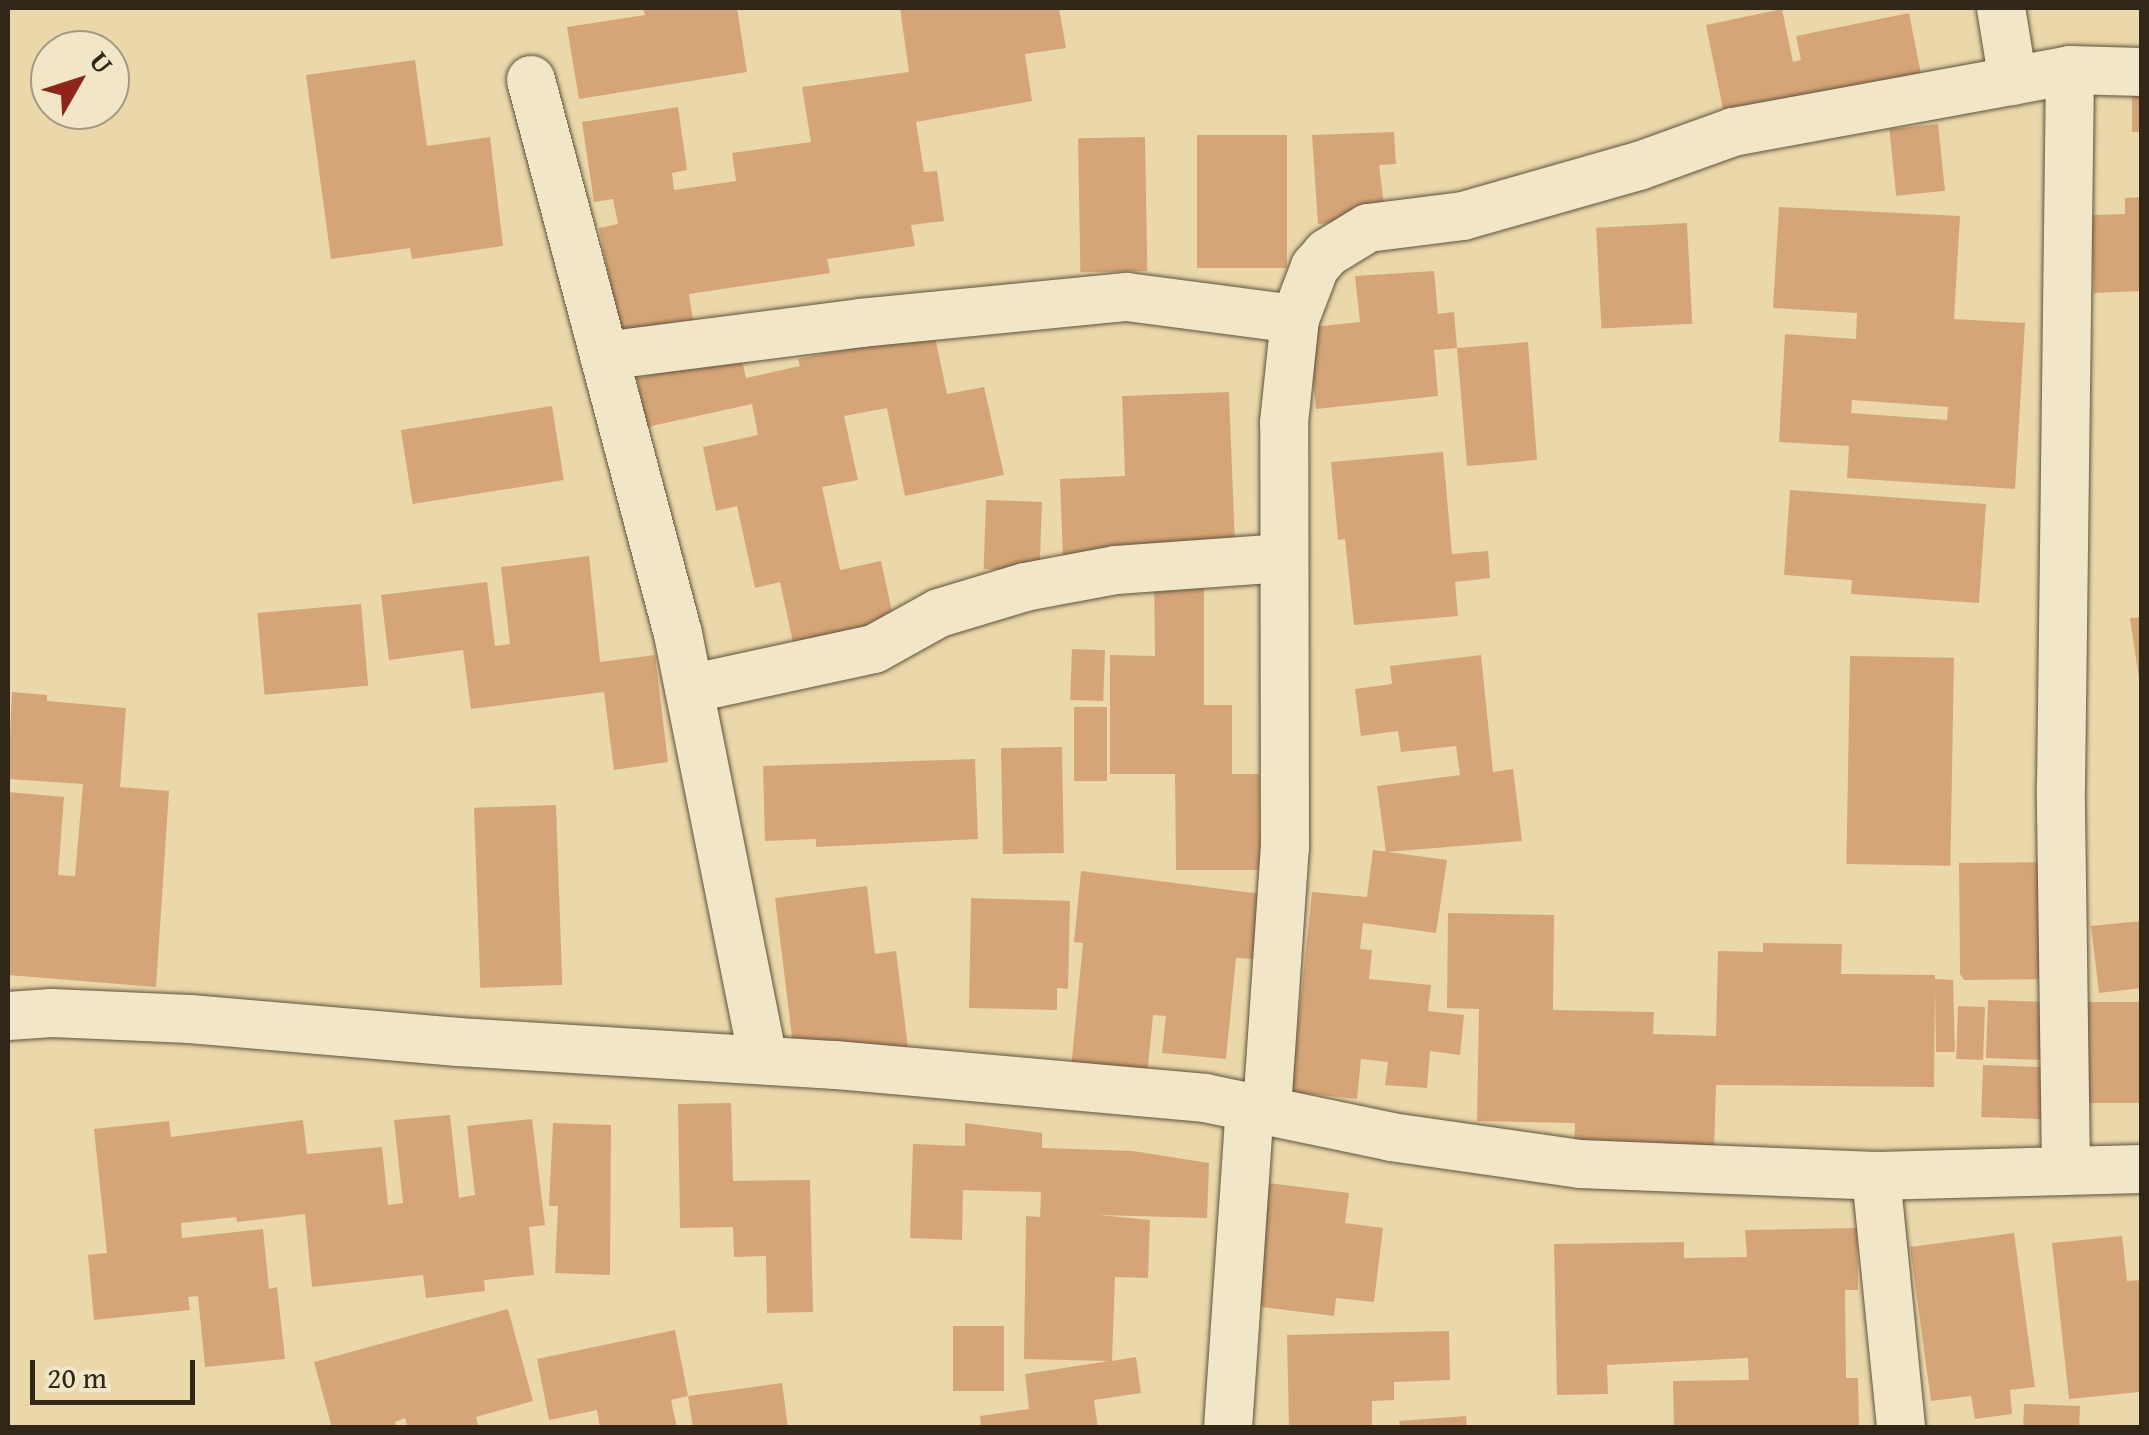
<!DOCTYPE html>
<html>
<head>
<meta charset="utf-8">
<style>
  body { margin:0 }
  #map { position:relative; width:2149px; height:1435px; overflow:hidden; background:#ead8aa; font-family:"Gentium Book Plus",serif }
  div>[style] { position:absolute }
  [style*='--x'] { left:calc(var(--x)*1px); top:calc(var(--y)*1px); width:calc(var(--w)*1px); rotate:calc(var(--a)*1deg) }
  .building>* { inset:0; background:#d6a577; transform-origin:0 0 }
  .roads { filter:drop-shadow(0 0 2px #5f533c) drop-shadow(0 0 2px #5f533c) }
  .street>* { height:48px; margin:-24px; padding:0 24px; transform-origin:24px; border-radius:24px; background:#f1e6c8 }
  span { translate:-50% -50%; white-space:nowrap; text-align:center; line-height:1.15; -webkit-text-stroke:8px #f1e6c8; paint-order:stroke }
  .frame { position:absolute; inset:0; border:10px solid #312718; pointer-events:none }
  .north { position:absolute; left:30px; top:30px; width:100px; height:100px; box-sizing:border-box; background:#f1e6c8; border:2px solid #a49a82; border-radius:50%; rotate:51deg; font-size:28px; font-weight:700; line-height:40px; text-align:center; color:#312718 }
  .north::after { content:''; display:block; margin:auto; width:35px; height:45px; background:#8f2418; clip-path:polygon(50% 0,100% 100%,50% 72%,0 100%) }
  .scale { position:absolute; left:30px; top:1360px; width:165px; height:45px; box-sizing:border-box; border:5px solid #312718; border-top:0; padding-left:12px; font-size:30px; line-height:35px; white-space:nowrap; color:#312718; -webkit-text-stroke:8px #f1e6c8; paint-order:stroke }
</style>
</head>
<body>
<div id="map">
  <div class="building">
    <i style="clip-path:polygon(643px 8px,737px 8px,747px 72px,579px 99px,567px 27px,645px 15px)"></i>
    <i style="clip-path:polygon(900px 8px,1059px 8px,1066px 48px,1025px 54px,1032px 101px,916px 122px,924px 172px,937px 171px,944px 221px,911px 225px,915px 246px,827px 259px,830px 273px,689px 294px,693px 320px,620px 330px,599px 228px,618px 224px,613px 199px,594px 202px,582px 122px,678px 107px,687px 170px,672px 173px,674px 190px,736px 181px,732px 153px,811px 142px,802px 87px,909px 72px)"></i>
    <i style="clip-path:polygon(1782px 9px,1793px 62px,1801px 60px,1796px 36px,1909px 13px,1921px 74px,1723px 109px,1706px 25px)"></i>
    <i style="clip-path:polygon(415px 60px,427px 146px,490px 137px,503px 246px,412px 259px,410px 248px,331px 259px,306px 75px)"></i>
    <i style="left:2132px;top:92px;width:10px;height:40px"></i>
    <i style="left:1938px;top:124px;width:67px;height:49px;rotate:84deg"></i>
    <i style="clip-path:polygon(1394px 132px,1396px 164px,1379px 165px,1386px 221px,1318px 224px,1312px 135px)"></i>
    <i style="left:1197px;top:135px;width:90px;height:133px"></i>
    <i style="left:1145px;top:137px;width:134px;height:67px;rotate:89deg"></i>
    <i style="clip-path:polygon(2142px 197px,2142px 291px,2094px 293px,2091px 215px,2125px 214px,2125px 198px)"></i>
    <i style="clip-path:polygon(evenodd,1779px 207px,1960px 216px,1954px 319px,2025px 323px,2015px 489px,1847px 478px,1849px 446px,1779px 442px,1785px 334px,1856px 339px,1857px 313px,1773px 308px,1779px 207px,1852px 400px,1948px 407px,1947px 420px,1851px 413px,1852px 400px)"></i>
    <i style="left:1687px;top:223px;width:101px;height:91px;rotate:87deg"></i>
    <i style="clip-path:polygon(1434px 271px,1438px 314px,1454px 312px,1457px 348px,1528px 342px,1537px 460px,1467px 466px,1457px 348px,1434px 350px,1438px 396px,1316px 409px,1310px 352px,1313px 327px,1360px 322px,1355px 276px)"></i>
    <i style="clip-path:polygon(934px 332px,947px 394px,984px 387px,1004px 475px,905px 496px,887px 408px,844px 416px,858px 480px,822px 487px,840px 570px,881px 561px,896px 630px,795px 652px,780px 582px,755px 588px,737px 506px,716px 511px,703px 447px,758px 435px,752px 404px,647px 427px,637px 378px,741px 355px,746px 378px,800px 366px,798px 359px)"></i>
    <i style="clip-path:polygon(1229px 392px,1235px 545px,1063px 557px,1060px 479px,1125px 476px,1122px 396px)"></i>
    <i style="left:552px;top:406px;width:75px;height:153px;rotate:81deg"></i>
    <i style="clip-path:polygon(1443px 452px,1452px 554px,1488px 551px,1490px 578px,1455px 582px,1458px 616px,1354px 625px,1345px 539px,1338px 540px,1331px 462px)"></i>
    <i style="clip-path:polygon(1790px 490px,1986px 504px,1979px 603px,1851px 594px,1852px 580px,1784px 575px)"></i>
    <i style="left:986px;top:500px;width:56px;height:69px;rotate:2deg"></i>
    <i style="clip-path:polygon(589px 556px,600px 662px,655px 655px,668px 762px,614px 770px,604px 692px,471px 709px,463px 650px,389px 660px,381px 595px,487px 582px,495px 646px,510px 644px,501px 567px)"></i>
    <i style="clip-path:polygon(1154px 580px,1204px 580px,1204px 705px,1232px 705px,1232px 774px,1259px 774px,1260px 870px,1176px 870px,1175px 774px,1110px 774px,1110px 655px,1155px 656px)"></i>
    <i style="left:361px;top:604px;width:82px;height:104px;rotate:85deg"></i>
    <i style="clip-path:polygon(2142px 617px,2142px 679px,2139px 679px,2130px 618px)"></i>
    <i style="left:1072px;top:649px;width:33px;height:51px;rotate:2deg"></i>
    <i style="clip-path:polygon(1481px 655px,1493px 772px,1513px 769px,1522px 841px,1386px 852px,1377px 786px,1460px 775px,1456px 746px,1401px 752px,1398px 731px,1361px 736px,1355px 689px,1392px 684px,1390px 666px)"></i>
    <i style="left:1850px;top:656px;width:104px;height:208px;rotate:1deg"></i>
    <i style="clip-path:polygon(12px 692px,47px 695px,47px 701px,126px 708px,120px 787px,169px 791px,156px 987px,8px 975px,8px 792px,64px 797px,58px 875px,75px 876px,83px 784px,8px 779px)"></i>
    <i style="left:1074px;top:707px;width:33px;height:74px"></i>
    <i style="left:1062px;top:747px;width:106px;height:61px;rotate:89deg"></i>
    <i style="clip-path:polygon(975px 759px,978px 839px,816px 847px,816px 839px,765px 841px,763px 766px)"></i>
    <i style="left:556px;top:805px;width:180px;height:82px;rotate:88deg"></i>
    <i style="clip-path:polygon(1373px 850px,1447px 860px,1436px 933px,1363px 923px,1360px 949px,1372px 950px,1369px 979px,1431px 985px,1428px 1011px,1464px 1015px,1460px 1055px,1430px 1051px,1427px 1088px,1385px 1085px,1388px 1062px,1361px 1059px,1357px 1099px,1291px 1092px,1312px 892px,1367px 897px)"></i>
    <i style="clip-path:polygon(2049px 862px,2051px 979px,1964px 980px,1960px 974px,1959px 863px)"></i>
    <i style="clip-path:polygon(1081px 871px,1261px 894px,1254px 959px,1236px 958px,1226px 1059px,1162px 1053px,1166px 1016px,1153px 1015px,1147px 1076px,1071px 1069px,1083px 943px,1074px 942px)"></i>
    <i style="clip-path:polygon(867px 886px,875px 954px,896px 951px,908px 1048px,794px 1053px,775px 898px)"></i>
    <i style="clip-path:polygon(971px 898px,1070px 901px,1068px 989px,1057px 988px,1057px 1010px,969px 1008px)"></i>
    <i style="clip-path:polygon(1448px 913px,1554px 915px,1553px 1010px,1654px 1012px,1653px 1034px,1716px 1036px,1718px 951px,1763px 952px,1763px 943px,1842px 944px,1841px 974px,1935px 975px,1935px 979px,1953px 980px,1955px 1052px,1936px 1052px,1935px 985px,1934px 1087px,1716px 1085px,1714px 1151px,1574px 1153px,1575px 1123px,1477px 1121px,1479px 1009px,1447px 1008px)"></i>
    <i style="clip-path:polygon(2142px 921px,2142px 988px,2099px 993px,2091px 926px)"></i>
    <i style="left:1988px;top:1000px;width:61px;height:58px;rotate:2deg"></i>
    <i style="left:2142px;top:1002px;width:101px;height:59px;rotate:90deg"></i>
    <i style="left:1958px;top:1006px;width:27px;height:53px;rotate:2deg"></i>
    <i style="left:1983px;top:1065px;width:61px;height:52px;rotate:2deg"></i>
    <i style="clip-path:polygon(731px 1103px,733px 1181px,810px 1180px,813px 1312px,767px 1313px,766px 1256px,734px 1257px,733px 1227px,680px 1228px,678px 1104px)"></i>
    <i style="clip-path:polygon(450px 1115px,459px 1198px,475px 1195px,467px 1126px,532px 1119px,545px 1225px,529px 1227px,534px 1275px,484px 1280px,485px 1291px,426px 1298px,423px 1275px,312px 1287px,305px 1214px,237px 1222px,236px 1217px,181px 1223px,182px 1238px,263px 1229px,269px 1289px,277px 1287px,285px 1359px,205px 1367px,198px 1296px,188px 1297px,190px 1310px,94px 1320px,88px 1255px,107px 1253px,94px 1129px,169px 1121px,171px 1137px,303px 1120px,307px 1154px,382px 1147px,388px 1205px,403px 1203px,394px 1120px)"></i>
    <i style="clip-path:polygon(553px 1123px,611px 1125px,610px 1275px,555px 1273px,558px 1206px,549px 1206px)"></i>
    <i style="clip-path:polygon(965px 1123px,1042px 1133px,1042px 1148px,1133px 1151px,1209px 1163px,1207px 1218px,1099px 1215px,1150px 1220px,1148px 1278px,1115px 1277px,1112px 1361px,1136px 1357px,1141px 1393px,1094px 1400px,1098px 1428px,981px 1428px,980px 1416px,1029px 1409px,1025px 1374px,1109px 1361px,1024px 1359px,1026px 1216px,1040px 1217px,1041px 1192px,963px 1190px,962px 1240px,910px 1238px,913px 1144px,965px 1146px)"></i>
    <i style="clip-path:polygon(1269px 1183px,1349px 1193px,1345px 1223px,1383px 1228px,1374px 1302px,1336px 1298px,1334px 1316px,1254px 1306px)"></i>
    <i style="clip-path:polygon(1857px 1228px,1858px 1290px,1845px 1290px,1846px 1378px,1858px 1378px,1859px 1428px,1674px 1428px,1673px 1381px,1749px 1380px,1748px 1358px,1607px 1365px,1608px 1394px,1557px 1395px,1554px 1244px,1684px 1242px,1684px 1258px,1747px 1257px,1745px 1230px)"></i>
    <i style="clip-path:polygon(2014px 1233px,2035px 1387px,2010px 1390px,2012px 1414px,1975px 1419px,1971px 1396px,1931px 1401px,1910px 1247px)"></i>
    <i style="clip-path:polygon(2122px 1236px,2127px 1281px,2142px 1280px,2139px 1392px,2069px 1399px,2052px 1243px)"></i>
    <i style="clip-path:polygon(508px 1309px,533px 1401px,476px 1417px,479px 1428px,408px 1428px,405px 1418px,395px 1422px,397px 1428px,332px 1428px,314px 1362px)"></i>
    <i style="left:953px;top:1326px;width:51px;height:65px"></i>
    <i style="clip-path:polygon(675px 1330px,688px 1396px,671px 1400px,677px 1428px,600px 1428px,597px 1410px,549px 1420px,537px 1359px)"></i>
    <i style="clip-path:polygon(1449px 1331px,1450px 1380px,1394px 1382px,1394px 1400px,1372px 1401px,1372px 1428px,1289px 1428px,1287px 1335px)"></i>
    <i style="clip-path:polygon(782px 1383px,788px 1428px,693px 1428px,688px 1396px)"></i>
    <i style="left:2024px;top:1404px;width:56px;height:24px;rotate:2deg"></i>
    <i style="clip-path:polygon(1466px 1416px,1467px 1428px,1400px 1428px,1399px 1421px)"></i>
  </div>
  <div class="roads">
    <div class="street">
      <i style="--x:2001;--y:8;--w:74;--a:80.7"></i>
      <i style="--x:531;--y:80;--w:573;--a:75.14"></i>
      <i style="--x:678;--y:634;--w:434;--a:78.7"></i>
      <i style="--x:604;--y:356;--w:258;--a:-7.3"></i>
      <i style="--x:860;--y:323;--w:268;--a:-5.6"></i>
      <i style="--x:1127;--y:297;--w:169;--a:7.5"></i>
      <i style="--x:689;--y:689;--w:189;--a:-12.2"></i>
      <i style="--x:874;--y:649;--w:74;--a:-29"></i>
      <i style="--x:939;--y:613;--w:90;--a:-16.8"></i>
      <i style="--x:1025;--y:587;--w:93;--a:-10.6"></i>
      <i style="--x:1116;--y:570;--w:168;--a:-4.1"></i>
      <i style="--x:8;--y:1016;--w:44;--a:-3.9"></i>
      <i style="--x:52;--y:1013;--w:138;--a:2.5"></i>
      <i style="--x:190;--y:1019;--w:269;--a:4.9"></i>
      <i style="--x:458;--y:1042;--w:379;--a:3.5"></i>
      <i style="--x:836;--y:1065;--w:370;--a:5.1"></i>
      <i style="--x:1205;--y:1098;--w:190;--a:11.8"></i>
      <i style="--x:1391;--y:1137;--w:191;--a:8.1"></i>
      <i style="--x:1580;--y:1164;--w:296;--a:2.3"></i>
      <i style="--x:1876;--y:1176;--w:266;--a:-1.5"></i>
      <i style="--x:1267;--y:1109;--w:262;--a:-86.1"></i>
      <i style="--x:1285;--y:848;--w:425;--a:-90.1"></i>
      <i style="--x:1284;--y:423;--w:105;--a:-84"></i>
      <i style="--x:1295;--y:319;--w:56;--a:-69"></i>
      <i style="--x:1315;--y:267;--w:18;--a:-49"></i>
      <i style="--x:1327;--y:253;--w:48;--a:-31.4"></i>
      <i style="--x:1368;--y:228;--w:96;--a:-7.2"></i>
      <i style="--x:1463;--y:216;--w:183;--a:-15.9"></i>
      <i style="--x:1639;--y:166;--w:100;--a:-19.9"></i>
      <i style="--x:1733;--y:132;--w:343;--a:-10.4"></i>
      <i style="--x:2070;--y:70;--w:72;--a:1.6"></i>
      <i style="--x:2066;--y:1168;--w:381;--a:-90.8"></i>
      <i style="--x:2061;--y:787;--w:717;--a:-89.28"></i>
      <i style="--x:1876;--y:1176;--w:253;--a:84.3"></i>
      <i style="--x:1228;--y:1428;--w:322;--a:-86.1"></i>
    </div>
  </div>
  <div class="frame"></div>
  <div class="north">U</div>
  <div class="scale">20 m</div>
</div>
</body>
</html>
